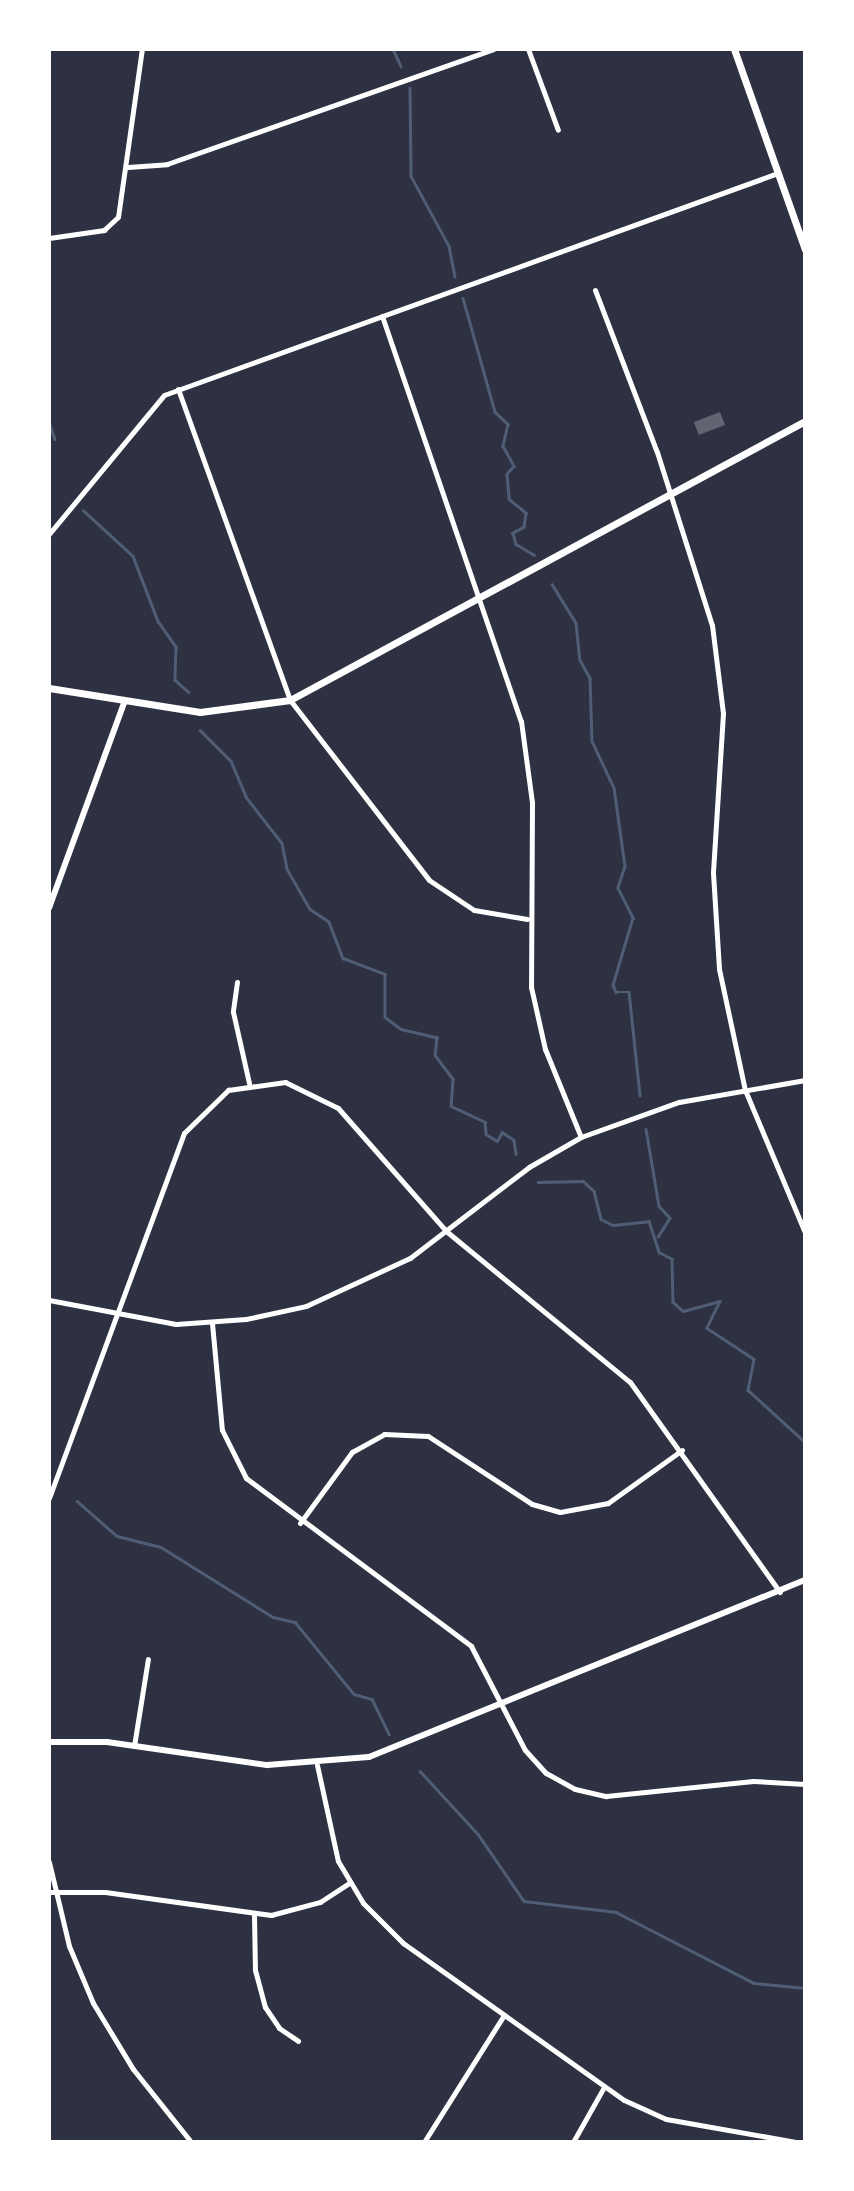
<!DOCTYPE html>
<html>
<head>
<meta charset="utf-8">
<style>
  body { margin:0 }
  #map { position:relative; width:854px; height:2191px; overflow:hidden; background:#2d3142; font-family:"DejaVu Sans",sans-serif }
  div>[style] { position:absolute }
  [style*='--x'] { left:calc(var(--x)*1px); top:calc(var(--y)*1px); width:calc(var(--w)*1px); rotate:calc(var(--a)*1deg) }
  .stream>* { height:2.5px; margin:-1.25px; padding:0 1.25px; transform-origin:1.25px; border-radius:1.25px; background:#4f5d75 }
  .building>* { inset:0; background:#626471; transform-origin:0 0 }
  .minor>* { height:5px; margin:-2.5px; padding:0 2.5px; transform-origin:2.5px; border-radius:2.5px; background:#fff }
  .tertiary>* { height:6px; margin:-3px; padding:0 3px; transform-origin:3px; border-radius:3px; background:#fff }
  .secondary>* { height:7px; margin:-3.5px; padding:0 3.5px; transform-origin:3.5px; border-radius:3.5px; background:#fff }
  span { translate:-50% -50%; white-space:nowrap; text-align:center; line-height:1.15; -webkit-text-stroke:7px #fff; paint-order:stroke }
  .frame { position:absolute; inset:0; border:51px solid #fff; pointer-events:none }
</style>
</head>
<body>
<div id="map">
  <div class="stream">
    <i style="--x:393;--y:49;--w:19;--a:65"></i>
    <i style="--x:410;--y:88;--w:88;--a:89.3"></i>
    <i style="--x:411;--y:176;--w:80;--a:61.5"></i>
    <i style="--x:449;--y:246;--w:31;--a:79"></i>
    <i style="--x:463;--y:298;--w:118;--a:74.3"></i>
    <i style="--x:495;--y:412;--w:18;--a:43"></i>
    <i style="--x:508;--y:424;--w:23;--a:103"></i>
    <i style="--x:503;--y:446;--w:23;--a:61"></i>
    <i style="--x:514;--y:466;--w:11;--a:131"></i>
    <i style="--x:507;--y:474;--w:25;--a:85"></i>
    <i style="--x:509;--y:499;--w:22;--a:39"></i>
    <i style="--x:526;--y:513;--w:14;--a:98"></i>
    <i style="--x:524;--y:527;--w:13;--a:151"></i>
    <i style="--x:513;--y:533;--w:11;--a:75"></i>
    <i style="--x:516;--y:544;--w:21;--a:31"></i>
    <i style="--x:49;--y:422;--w:18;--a:71"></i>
    <i style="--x:83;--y:510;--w:68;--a:42.6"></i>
    <i style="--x:133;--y:556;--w:70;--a:69"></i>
    <i style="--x:158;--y:621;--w:32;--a:55"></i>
    <i style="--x:176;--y:647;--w:33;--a:92"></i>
    <i style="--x:175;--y:680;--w:18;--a:41"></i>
    <i style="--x:552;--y:584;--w:46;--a:58.4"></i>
    <i style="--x:576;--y:623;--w:37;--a:84"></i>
    <i style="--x:580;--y:660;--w:21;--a:61"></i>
    <i style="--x:590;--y:678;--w:63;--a:88.2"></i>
    <i style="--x:592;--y:741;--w:52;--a:64.9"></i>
    <i style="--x:614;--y:788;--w:79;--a:82"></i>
    <i style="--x:625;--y:866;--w:23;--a:108"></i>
    <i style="--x:618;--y:888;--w:34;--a:63"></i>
    <i style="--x:633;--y:918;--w:70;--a:106.6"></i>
    <i style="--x:613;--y:985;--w:8;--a:67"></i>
    <i style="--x:616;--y:992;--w:13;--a:0"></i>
    <i style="--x:629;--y:992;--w:104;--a:83.9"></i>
    <i style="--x:200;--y:730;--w:44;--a:45"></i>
    <i style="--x:231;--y:761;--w:39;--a:67"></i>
    <i style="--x:246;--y:797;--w:58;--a:52"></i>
    <i style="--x:282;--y:843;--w:26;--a:79"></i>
    <i style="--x:287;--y:869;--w:46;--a:60.1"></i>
    <i style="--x:310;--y:909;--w:23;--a:34"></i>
    <i style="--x:329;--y:922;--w:39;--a:69"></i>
    <i style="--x:343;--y:958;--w:45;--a:20.9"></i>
    <i style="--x:385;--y:974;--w:43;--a:90"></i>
    <i style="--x:385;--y:1017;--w:20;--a:37"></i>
    <i style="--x:401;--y:1029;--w:37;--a:13"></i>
    <i style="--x:437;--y:1037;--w:18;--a:96"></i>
    <i style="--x:435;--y:1055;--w:30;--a:53"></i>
    <i style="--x:453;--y:1079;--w:27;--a:94"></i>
    <i style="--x:451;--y:1106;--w:38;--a:25"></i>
    <i style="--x:485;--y:1122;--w:12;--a:85"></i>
    <i style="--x:486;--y:1134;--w:13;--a:32"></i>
    <i style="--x:497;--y:1141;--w:10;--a:-61"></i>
    <i style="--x:502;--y:1132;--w:14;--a:34"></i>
    <i style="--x:514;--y:1140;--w:14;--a:82"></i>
    <i style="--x:646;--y:1129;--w:78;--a:80.4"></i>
    <i style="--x:659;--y:1206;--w:16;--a:47"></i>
    <i style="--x:670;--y:1218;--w:22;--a:122"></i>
    <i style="--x:538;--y:1182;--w:45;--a:-1.3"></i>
    <i style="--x:583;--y:1181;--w:15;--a:42"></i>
    <i style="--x:594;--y:1191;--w:29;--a:76"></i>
    <i style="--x:601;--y:1219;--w:13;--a:27"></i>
    <i style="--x:613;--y:1225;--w:36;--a:-6"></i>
    <i style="--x:649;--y:1221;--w:33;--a:72"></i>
    <i style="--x:659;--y:1252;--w:15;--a:28"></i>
    <i style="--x:672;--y:1259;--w:43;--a:88.7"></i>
    <i style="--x:673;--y:1302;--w:13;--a:42"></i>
    <i style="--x:683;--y:1311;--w:38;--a:-15"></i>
    <i style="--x:720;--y:1301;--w:30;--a:116"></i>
    <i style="--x:707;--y:1328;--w:56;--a:33.4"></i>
    <i style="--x:754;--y:1359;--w:32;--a:101"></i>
    <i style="--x:748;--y:1390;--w:77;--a:42.4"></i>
    <i style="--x:77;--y:1501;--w:53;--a:41.2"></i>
    <i style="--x:117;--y:1536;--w:45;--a:14"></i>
    <i style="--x:161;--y:1547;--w:132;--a:32"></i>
    <i style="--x:273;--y:1617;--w:23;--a:13"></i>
    <i style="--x:295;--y:1622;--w:93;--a:50.7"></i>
    <i style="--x:354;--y:1694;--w:19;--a:16"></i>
    <i style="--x:372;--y:1699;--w:39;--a:64"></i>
    <i style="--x:420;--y:1771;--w:86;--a:47.4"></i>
    <i style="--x:478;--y:1834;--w:81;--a:55.5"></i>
    <i style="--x:524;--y:1901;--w:93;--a:6.8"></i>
    <i style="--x:616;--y:1912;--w:155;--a:27.2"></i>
    <i style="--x:754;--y:1983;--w:51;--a:5.6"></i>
  </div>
  <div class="building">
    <i style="left:720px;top:412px;width:14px;height:28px;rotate:69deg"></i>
  </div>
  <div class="minor">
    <i style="--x:528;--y:49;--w:86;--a:69.7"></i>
    <i style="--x:128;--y:167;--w:39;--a:-4"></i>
    <i style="--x:167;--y:164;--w:346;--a:-19.4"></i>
    <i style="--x:49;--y:238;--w:56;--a:-8.3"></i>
    <i style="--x:104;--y:230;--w:19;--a:-43"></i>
    <i style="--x:118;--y:217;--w:170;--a:-81.9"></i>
    <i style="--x:595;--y:290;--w:173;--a:69.1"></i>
    <i style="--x:657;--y:452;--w:182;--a:72.4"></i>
    <i style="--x:712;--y:625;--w:89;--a:82.9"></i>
    <i style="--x:723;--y:713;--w:160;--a:93.6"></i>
    <i style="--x:713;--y:873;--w:96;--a:86.4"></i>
    <i style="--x:719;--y:969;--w:124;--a:77.9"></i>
    <i style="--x:745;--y:1090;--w:155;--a:67.2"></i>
    <i style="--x:382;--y:316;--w:428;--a:71.1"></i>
    <i style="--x:521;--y:721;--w:82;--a:82.3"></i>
    <i style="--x:532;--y:802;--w:185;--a:90.3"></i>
    <i style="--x:531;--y:987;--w:64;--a:77.3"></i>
    <i style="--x:545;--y:1049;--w:95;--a:67.8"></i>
    <i style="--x:178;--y:389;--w:331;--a:70.2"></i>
    <i style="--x:290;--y:700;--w:227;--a:52.3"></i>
    <i style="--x:429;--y:880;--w:54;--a:33.7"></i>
    <i style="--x:474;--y:910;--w:54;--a:9.6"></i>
    <i style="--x:49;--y:534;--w:180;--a:-50.4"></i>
    <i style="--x:164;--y:395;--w:653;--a:-19.88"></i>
    <i style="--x:237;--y:982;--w:30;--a:98"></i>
    <i style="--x:233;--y:1012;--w:73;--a:77.3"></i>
    <i style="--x:49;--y:1300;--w:129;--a:10.7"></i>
    <i style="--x:176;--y:1324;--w:70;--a:-4.1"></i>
    <i style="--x:246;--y:1319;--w:61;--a:-12.2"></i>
    <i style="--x:306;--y:1306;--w:115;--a:-24.8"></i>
    <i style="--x:410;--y:1258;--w:150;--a:-37.4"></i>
    <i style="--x:529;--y:1167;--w:60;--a:-30"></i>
    <i style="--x:581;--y:1137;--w:104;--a:-19.7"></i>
    <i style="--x:679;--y:1102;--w:128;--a:-9.9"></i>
    <i style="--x:212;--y:1323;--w:107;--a:84.7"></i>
    <i style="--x:222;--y:1430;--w:54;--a:63.4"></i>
    <i style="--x:246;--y:1478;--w:281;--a:36.7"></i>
    <i style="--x:471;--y:1646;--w:117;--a:62.6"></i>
    <i style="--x:525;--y:1750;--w:31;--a:48"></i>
    <i style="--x:546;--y:1773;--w:33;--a:29"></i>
    <i style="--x:575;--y:1789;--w:32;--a:13"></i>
    <i style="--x:606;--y:1796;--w:148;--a:-5.8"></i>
    <i style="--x:753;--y:1781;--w:52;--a:3.3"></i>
    <i style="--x:49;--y:1498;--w:389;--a:-69.7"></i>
    <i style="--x:184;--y:1133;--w:62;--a:-44.3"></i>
    <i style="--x:228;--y:1090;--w:58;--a:-8"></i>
    <i style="--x:285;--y:1082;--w:59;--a:26.1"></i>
    <i style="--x:338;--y:1108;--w:164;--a:48.7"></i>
    <i style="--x:446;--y:1231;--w:238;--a:39.4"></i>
    <i style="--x:630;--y:1382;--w:258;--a:54.5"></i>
    <i style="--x:300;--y:1523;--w:88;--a:-53.8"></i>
    <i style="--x:352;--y:1452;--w:37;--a:-29"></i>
    <i style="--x:384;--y:1434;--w:44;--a:2.6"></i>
    <i style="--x:428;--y:1436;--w:124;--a:33.2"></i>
    <i style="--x:532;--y:1504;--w:29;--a:16"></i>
    <i style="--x:560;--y:1512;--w:49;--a:-10.6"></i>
    <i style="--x:608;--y:1503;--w:91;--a:-35.6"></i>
    <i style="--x:134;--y:1746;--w:88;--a:-80.9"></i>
    <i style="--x:317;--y:1765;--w:98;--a:77.7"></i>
    <i style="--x:338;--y:1861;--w:49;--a:59.2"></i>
    <i style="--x:363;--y:1903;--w:57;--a:45"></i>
    <i style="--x:403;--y:1943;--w:271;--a:35.4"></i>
    <i style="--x:624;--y:2100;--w:46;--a:24.3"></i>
    <i style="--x:666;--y:2119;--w:133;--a:10"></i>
    <i style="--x:49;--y:1862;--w:86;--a:76.6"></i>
    <i style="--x:69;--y:1946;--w:62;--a:67.2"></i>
    <i style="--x:93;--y:2003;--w:77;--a:58.8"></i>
    <i style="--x:133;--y:2069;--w:93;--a:51.5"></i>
    <i style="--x:49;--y:1892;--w:56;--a:0"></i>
    <i style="--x:105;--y:1892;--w:168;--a:7.9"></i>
    <i style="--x:271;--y:1915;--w:51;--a:-14.9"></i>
    <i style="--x:320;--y:1902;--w:35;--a:-33"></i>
    <i style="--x:254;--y:1915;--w:55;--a:89"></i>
    <i style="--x:255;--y:1970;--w:38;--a:75"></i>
    <i style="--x:265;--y:2007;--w:25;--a:56"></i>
    <i style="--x:279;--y:2028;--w:23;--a:34"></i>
    <i style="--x:424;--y:2142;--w:150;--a:-57.8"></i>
    <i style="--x:573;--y:2142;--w:63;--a:-60.6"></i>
  </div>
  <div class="tertiary">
    <i style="--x:49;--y:908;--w:221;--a:-69.9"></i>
    <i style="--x:49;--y:1742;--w:58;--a:0"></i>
    <i style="--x:107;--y:1742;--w:162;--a:8.2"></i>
    <i style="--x:267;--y:1765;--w:102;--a:-4.5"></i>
    <i style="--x:369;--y:1757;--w:471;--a:-22.1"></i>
  </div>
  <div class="secondary">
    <i style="--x:734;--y:49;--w:213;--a:70.5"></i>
    <i style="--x:49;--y:688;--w:153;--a:9"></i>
    <i style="--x:200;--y:712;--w:91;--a:-7.6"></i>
    <i style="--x:290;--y:700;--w:586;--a:-28.45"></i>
  </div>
  <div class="frame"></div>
</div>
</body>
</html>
